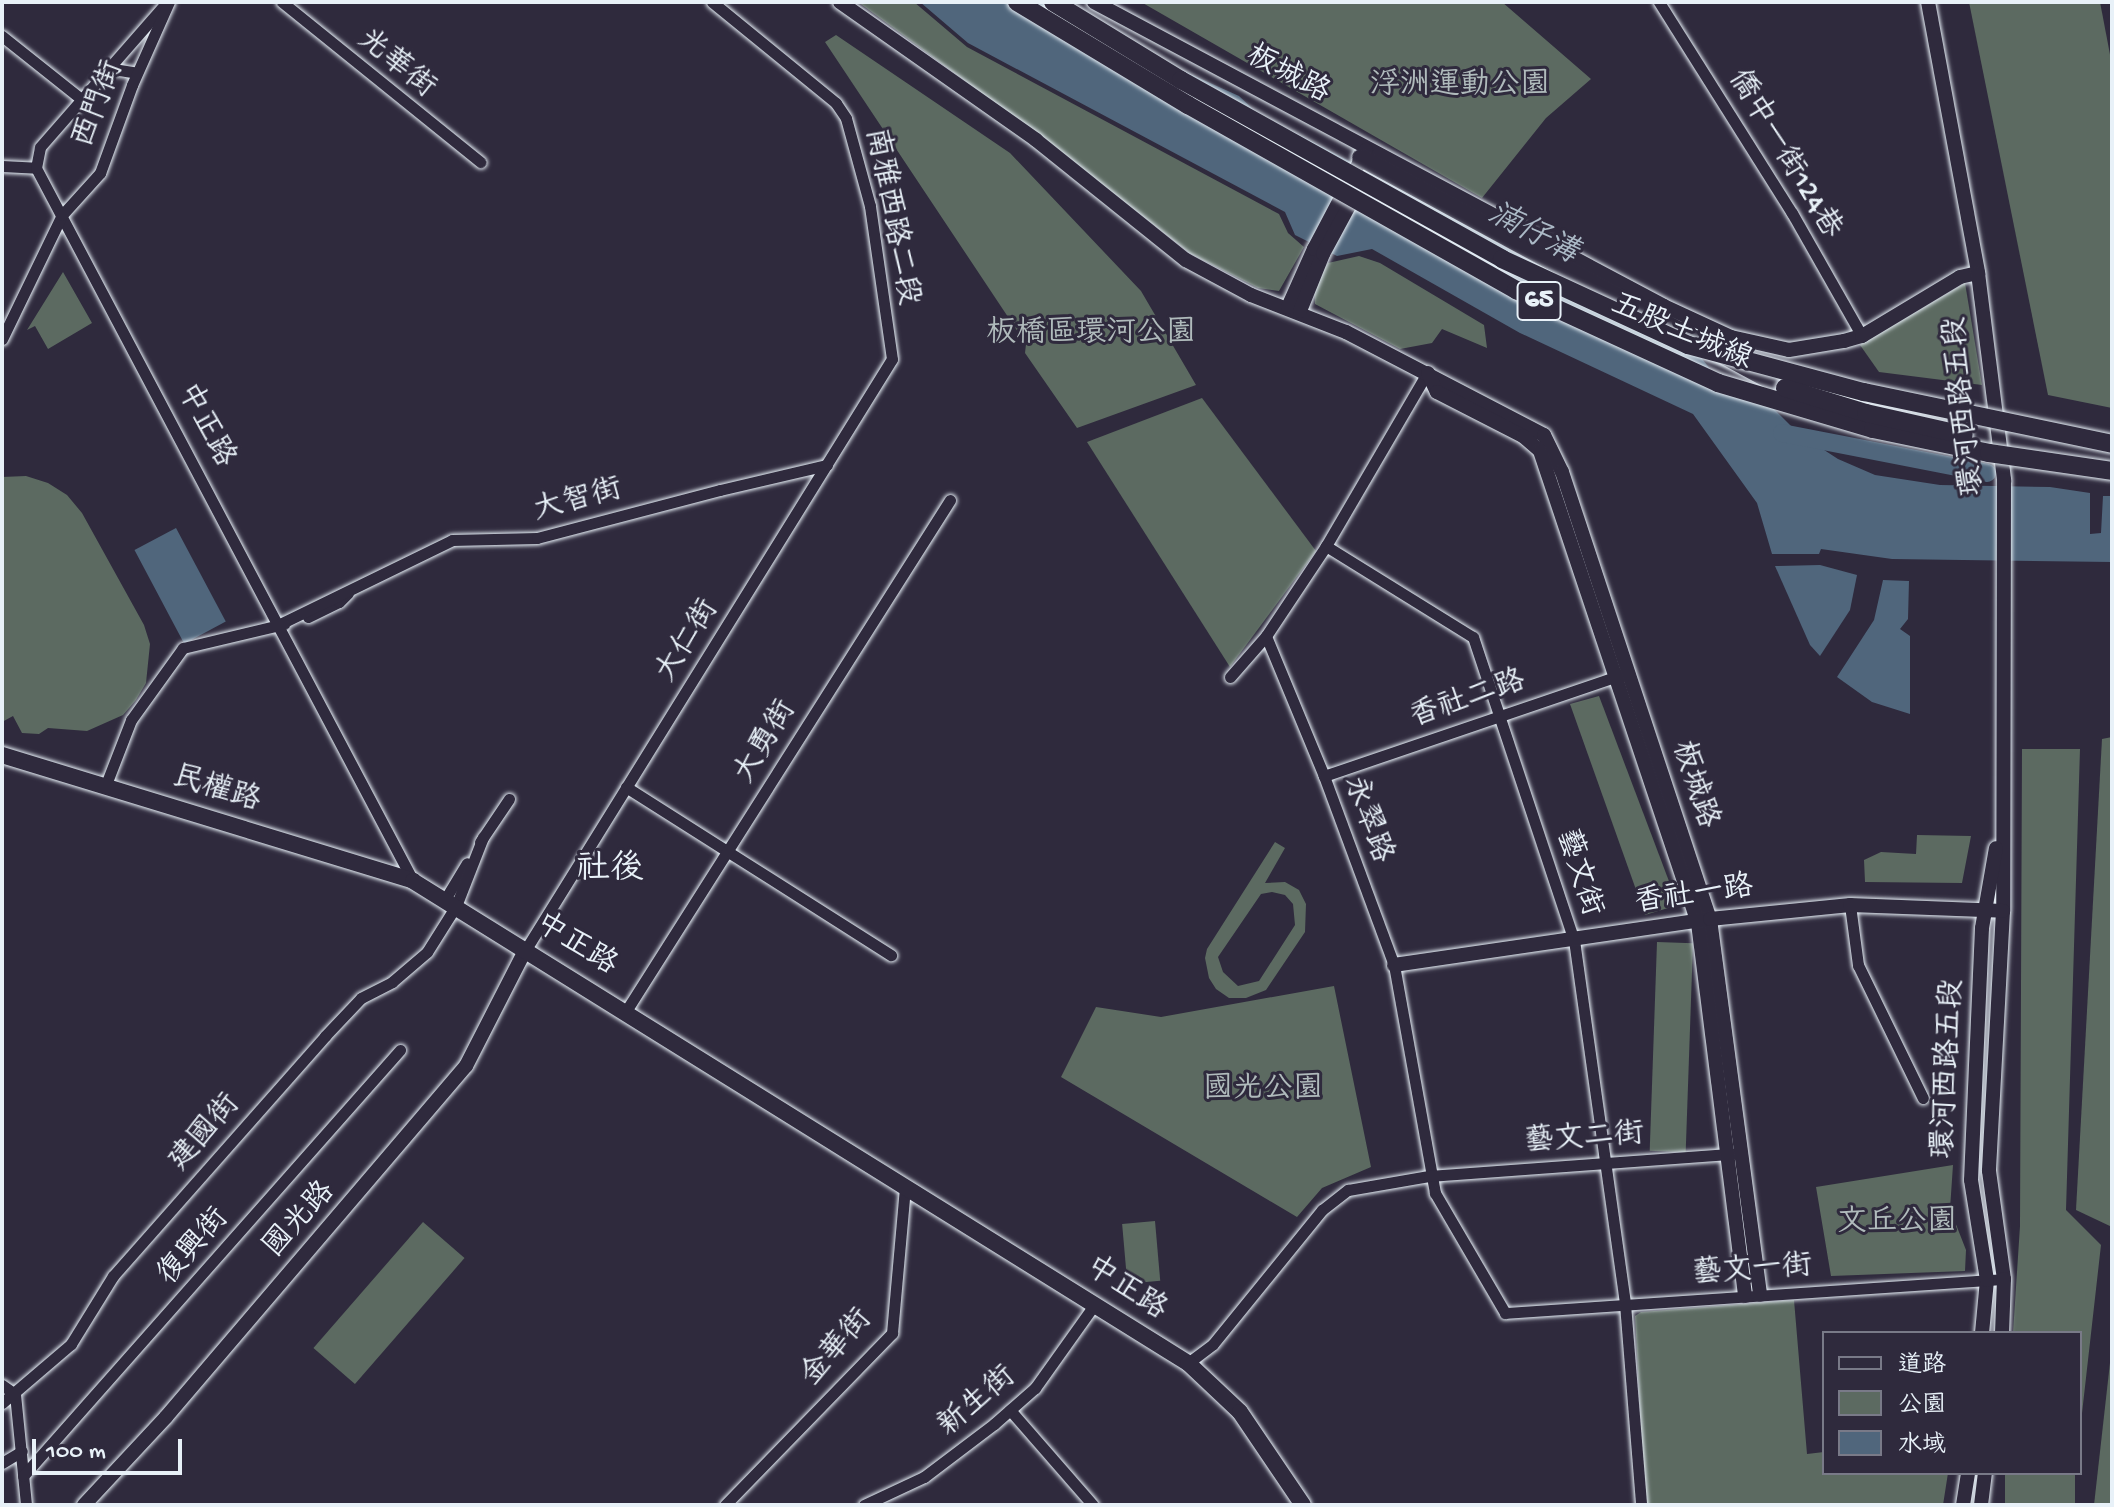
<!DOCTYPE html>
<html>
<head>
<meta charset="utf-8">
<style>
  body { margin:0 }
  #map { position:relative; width:2114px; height:1507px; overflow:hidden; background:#2f2a3d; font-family:"Gochi Hand","LXGW WenKai TC",sans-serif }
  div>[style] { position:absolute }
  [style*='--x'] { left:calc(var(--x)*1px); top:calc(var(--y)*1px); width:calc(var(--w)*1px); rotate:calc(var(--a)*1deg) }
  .green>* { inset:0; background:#5c6a61; transform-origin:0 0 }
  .water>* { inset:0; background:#50667c; transform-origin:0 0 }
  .river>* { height:18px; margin:-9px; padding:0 9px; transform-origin:9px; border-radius:9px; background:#50667c }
  .roads { filter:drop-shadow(0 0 2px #e8f1f8) drop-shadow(0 0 2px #e8f1f8) }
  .minor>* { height:11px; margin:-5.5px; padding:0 5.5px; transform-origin:5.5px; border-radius:5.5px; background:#2f2a3d }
  .tertiary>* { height:14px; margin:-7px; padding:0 7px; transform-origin:7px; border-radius:7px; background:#2f2a3d }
  .secondary>* { height:16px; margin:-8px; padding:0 8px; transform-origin:8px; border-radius:8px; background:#2f2a3d }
  .trunk>* { height:18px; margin:-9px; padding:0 9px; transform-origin:9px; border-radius:9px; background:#2f2a3d }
  .bridges { filter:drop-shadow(0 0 2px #e8f1f8) drop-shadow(0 0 2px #e8f1f8) }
  .trunk-bridge>* { height:18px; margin:-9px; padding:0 9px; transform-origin:9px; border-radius:9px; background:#2f2a3d }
  span { translate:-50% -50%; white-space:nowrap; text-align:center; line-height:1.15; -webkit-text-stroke:6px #2f2a3d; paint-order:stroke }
  .shield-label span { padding:2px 6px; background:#2f2a3d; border:2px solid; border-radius:6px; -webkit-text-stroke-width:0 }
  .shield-label { font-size:28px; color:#e8f1f8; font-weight:700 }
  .street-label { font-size:30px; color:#e8f1f8 }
  .park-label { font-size:30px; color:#b0bbbc }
  .water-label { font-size:32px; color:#abb9c6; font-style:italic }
  .quarter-label { font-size:34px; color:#e8f1f8 }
  .frame { position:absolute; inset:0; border:4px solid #e8f1f8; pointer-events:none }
  .legend { position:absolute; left:1822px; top:1331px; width:260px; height:144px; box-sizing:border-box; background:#2f2a3d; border:2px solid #797a88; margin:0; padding:10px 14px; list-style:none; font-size:24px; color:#e8f1f8 }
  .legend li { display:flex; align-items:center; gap:16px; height:40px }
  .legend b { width:40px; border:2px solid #797a88 }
  .scale { position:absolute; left:32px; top:1439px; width:150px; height:36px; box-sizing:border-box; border:4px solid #e8f1f8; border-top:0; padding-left:10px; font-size:24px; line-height:28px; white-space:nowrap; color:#e8f1f8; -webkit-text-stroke:6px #2f2a3d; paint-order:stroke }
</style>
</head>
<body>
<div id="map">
  <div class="green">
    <i style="clip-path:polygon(858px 2px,914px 2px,967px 47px,1279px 214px,1288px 233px,1304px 247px,1279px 291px,1258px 288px,1191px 254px,1032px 130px)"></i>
    <i style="clip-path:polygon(1141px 2px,1502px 2px,1591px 79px,1546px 118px,1482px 198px)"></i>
    <i style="clip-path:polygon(1969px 2px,2100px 2px,2112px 65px,2112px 408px,2048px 395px)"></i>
    <i style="clip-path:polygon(836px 35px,1010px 153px,1141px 291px,1196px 385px,1077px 428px,1025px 353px,1026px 344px,825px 42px)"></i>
    <i style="clip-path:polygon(1359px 256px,1380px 263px,1484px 325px,1487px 348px,1442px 329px,1432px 343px,1400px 349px,1315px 304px,1314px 285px,1328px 263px)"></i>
    <i style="clip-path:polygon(63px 272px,92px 323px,48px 349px,35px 326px,27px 330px)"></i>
    <i style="clip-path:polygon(1965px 283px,1982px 385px,1879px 372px,1860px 345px)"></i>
    <i style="clip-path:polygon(1202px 398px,1316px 551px,1230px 667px,1087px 442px)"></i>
    <i style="clip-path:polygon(26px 476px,48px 483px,67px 495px,82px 513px,144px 625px,150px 644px,146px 683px,136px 700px,123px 715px,87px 731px,48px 728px,39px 734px,22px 733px,13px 716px,2px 722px,2px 477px)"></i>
    <i style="clip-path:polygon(1599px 696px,1678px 905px,1645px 915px,1570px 704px)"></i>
    <i style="clip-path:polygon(2112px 737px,2112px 1227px,2076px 1210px,2102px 739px)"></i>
    <i style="clip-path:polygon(2022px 749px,2080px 749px,2066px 1210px,2101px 1245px,2080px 1431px,2080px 1333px,2013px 1333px,2020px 1226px)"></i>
    <i style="clip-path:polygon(1917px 835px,1971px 836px,1962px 883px,1865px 882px,1864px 860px,1881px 852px,1916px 854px)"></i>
    <i style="clip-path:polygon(evenodd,1275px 842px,1285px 848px,1265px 883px,1285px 882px,1299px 890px,1306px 904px,1305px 932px,1266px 990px,1246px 998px,1229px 998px,1216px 989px,1209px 978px,1205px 958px,1207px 949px,1275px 842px,1272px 892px,1285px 895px,1293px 904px,1295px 925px,1259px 981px,1238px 986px,1223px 972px,1218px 957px,1261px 894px,1272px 892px)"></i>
    <i style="left:1657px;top:942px;width:36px;height:209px;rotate:2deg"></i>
    <i style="clip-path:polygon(1334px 986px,1371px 1167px,1322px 1188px,1297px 1217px,1061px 1077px,1096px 1007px,1161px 1017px)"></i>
    <i style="clip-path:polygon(1953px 1165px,1950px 1209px,1966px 1250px,1965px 1271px,1831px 1276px,1816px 1187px)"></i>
    <i style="left:1155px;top:1221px;width:60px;height:33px;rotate:85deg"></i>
    <i style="left:423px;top:1222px;width:55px;height:167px;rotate:41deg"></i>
    <i style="clip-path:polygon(1794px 1300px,1807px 1454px,1824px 1452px,1824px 1473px,1948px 1473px,1943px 1505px,1645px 1505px,1635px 1316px,1641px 1312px)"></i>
    <i style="clip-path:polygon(2112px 1345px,2112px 1505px,2094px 1505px)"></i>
    <i style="left:2005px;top:1473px;width:70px;height:32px"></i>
  </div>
  <div class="water">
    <i style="clip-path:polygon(920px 2px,1043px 2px,1152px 57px,1239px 96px,1257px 113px,1389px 182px,1700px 356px,1730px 395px,1774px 409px,1798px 433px,1838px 459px,1875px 475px,1940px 485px,2050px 487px,2090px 493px,2090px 534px,2101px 533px,2103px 496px,2112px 496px,2112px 562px,1892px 559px,1821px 549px,1819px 554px,1772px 554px,1757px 503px,1693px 414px,1520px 333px,1372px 249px,1337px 256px,1295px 235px,1285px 212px,968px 43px)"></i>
    <i style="left:176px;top:528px;width:106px;height:47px;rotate:62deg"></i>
    <i style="clip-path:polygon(1820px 565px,1857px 575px,1850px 610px,1820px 656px,1810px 645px,1775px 566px)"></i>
    <i style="clip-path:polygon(1883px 580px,1909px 581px,1908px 619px,1900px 629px,1910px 636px,1910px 714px,1872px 702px,1837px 677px,1874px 620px)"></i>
  </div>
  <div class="river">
    <i style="--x:1782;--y:433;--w:209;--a:11"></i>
  </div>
  <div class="roads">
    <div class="minor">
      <i style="--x:282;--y:2;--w:255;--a:38.9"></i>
      <i style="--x:1659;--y:2;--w:249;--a:57.8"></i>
      <i style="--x:1792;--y:213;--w:142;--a:60.4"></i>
      <i style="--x:2;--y:36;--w:100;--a:38.5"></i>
      <i style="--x:107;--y:68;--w:30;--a:9"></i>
      <i style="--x:2;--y:166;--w:34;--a:3"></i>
      <i style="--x:36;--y:168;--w:807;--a:62.13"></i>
      <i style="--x:36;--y:168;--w:21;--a:-79"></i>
      <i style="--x:40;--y:147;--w:190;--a:-48.8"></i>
      <i style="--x:2;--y:339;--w:138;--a:-64.2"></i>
      <i style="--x:62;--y:215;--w:57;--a:-47.9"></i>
      <i style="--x:100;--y:173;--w:94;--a:-70"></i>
      <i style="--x:132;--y:85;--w:91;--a:-66"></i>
      <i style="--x:1427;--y:373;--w:200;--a:120.3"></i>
      <i style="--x:1326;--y:546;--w:108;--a:123.7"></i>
      <i style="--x:1266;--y:636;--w:152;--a:67.5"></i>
      <i style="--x:1324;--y:776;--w:202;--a:69.7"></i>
      <i style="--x:1394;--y:965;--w:232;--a:79.8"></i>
      <i style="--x:1435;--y:1193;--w:139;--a:59.7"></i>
      <i style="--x:1505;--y:1313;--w:500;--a:-3.9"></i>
      <i style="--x:1326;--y:546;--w:173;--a:31.8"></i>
      <i style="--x:1473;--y:637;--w:319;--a:71.6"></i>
      <i style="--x:1574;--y:940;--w:368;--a:82"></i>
      <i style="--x:1625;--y:1304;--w:202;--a:85.4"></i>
      <i style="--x:308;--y:617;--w:34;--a:-26"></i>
      <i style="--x:339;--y:602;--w:13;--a:-45"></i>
      <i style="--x:278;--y:625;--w:194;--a:-26"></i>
      <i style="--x:452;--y:540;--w:85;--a:-1.3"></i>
      <i style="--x:537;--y:538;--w:189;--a:-14.7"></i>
      <i style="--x:720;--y:490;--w:110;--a:-13.2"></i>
      <i style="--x:1230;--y:677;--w:55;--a:-48.7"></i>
      <i style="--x:1324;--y:776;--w:316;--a:-18.8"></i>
      <i style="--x:105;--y:787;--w:72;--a:-68.8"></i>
      <i style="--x:131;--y:720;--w:89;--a:-54.2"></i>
      <i style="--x:183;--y:648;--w:104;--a:-13.4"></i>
      <i style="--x:626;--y:787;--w:314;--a:32.4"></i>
      <i style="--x:480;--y:842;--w:52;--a:-56"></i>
      <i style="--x:444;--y:901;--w:44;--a:-58.8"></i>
      <i style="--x:1850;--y:905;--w:61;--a:82.4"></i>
      <i style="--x:1858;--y:965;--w:148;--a:64"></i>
      <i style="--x:526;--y:949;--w:694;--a:-58.19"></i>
      <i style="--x:892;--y:359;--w:155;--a:-98.2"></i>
      <i style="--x:870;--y:206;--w:91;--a:-105.3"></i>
      <i style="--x:846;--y:118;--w:18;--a:-124"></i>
      <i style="--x:836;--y:103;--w:160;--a:-140.8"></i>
      <i style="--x:626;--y:1011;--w:605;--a:-57.62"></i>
      <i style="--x:1188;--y:1363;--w:31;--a:-37"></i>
      <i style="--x:1213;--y:1344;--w:173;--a:-50.9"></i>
      <i style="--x:1322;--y:1210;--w:33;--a:-38"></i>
      <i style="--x:1348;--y:1190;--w:82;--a:-9.8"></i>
      <i style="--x:1429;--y:1176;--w:304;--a:-4.2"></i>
      <i style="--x:2;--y:1385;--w:16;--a:35"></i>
      <i style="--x:15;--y:1394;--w:112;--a:84.3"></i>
      <i style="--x:2;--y:1403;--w:91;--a:-40.5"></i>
      <i style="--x:71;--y:1344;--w:80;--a:-58.3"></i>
      <i style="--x:113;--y:1276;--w:320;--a:-48.5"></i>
      <i style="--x:325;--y:1036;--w:52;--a:-46.5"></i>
      <i style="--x:361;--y:998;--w:35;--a:-27"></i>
      <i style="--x:392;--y:982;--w:46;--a:-40.6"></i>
      <i style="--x:427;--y:952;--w:54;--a:-57.8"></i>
      <i style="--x:456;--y:906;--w:74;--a:-68.6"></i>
      <i style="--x:1010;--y:1410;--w:126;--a:48.9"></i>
      <i style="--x:2;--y:1463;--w:23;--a:-31"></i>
      <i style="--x:23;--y:1476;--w:569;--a:-48.49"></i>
      <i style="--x:725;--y:1505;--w:240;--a:-45.8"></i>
      <i style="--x:892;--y:1333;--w:147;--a:-84.9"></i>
      <i style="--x:864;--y:1505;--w:66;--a:-25"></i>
      <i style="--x:924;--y:1477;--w:88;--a:-37.1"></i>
      <i style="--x:994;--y:1424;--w:55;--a:-41.3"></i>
      <i style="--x:1035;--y:1388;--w:103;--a:-54.5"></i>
    </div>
    <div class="tertiary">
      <i style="--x:840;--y:2;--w:240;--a:35.1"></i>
      <i style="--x:1036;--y:140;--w:192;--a:38.7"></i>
      <i style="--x:1186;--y:260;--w:74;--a:28.3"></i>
      <i style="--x:1251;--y:295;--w:102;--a:21.3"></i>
      <i style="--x:1346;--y:332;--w:223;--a:27.5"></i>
      <i style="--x:1544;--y:435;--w:41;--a:64.1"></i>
      <i style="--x:1562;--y:472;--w:471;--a:71.7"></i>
      <i style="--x:1710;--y:919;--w:379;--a:82.4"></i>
      <i style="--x:1094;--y:2;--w:646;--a:28.07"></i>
      <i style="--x:1664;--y:306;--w:74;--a:24.8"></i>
      <i style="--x:1731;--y:337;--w:59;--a:12.6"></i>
      <i style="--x:1789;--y:350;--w:56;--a:-9.3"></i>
      <i style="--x:1844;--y:341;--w:19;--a:-16"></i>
      <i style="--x:1862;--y:336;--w:114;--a:-31"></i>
      <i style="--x:1960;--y:277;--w:18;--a:-13"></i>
      <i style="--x:1928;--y:2;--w:276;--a:79.5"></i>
      <i style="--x:1978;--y:273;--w:209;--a:82.8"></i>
      <i style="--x:2004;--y:480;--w:431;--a:90.1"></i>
      <i style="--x:2003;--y:911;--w:260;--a:93.1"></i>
      <i style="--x:1989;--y:1171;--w:109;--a:82.1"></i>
      <i style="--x:2004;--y:1279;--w:54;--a:92.1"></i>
      <i style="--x:1288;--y:307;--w:64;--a:-65.9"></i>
      <i style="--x:1314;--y:249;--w:112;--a:-62.3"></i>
      <i style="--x:1300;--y:311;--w:61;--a:-68"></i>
      <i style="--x:1323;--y:254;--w:74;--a:-61.7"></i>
      <i style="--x:1428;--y:373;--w:21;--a:65"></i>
      <i style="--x:1437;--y:392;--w:97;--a:27.1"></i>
      <i style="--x:1523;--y:436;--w:23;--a:41"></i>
      <i style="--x:1540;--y:451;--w:498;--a:71.5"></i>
      <i style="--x:1698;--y:923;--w:376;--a:82.8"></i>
      <i style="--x:1394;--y:965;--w:319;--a:-8.3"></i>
      <i style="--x:1710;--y:919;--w:141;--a:-5.7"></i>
      <i style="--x:1850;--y:905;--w:153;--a:2.2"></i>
      <i style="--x:1982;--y:1333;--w:53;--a:-84.6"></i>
      <i style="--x:1987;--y:1280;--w:101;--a:-99.1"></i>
      <i style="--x:1971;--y:1180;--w:252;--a:-87.5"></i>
      <i style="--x:1982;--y:928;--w:81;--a:-80.1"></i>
      <i style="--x:84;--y:1505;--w:120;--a:-47"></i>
      <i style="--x:166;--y:1417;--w:462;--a:-49.5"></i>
      <i style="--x:466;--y:1066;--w:131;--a:-62.9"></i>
      <i style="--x:1963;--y:1505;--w:32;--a:-81"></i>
      <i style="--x:1981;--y:1505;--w:32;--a:-83"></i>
    </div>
    <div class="secondary">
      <i style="--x:2;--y:755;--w:430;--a:17"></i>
      <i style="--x:413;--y:881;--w:913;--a:31.88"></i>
      <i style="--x:1188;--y:1363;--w:71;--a:43.3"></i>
      <i style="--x:1240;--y:1412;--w:112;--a:55.9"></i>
    </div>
    <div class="trunk">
      <i style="--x:1361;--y:158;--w:482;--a:28.5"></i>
    </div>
  </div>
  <div class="bridges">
    <div class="trunk-bridge">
      <i style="--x:1017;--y:2;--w:200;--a:31.1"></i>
      <i style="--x:1188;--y:105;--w:377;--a:29.4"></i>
      <i style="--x:1516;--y:290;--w:222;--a:24.7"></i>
      <i style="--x:1718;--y:383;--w:162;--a:16.5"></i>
      <i style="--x:1873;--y:429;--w:118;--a:11.7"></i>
      <i style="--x:1989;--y:453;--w:124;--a:8.3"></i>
      <i style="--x:1053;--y:2;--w:150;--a:31.4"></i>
      <i style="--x:1181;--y:80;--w:368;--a:29.1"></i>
      <i style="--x:1502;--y:259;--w:205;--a:24.8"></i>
      <i style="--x:1688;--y:345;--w:182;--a:15"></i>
      <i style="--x:1864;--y:392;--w:253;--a:11.8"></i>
      <i style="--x:1785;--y:388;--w:85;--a:17.2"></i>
      <i style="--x:1866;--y:413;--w:100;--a:12.7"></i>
    </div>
  </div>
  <div class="shield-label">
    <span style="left:1539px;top:301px">65</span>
  </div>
  <div class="street-label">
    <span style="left:395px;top:65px;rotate:39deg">光華街</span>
    <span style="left:1287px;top:76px;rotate:28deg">板城路</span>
    <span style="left:100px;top:105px;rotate:-69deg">西門街</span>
    <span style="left:1783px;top:155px;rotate:59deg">僑中一街124巷</span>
    <span style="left:890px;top:217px;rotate:79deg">南雅西路二段</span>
    <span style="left:1681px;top:334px;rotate:23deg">五股土城線</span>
    <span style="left:1966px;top:406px;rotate:-96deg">環河西路五段</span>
    <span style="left:204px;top:426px;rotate:62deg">中正路</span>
    <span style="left:578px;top:502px;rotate:-15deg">大智街</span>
    <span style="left:689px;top:642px;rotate:-58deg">大仁街</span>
    <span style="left:1468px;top:701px;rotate:-19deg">香社二路</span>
    <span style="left:767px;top:743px;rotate:-59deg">大勇街</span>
    <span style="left:1693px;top:785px;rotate:72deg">板城路</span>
    <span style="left:216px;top:791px;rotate:17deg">民權路</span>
    <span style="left:1366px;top:820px;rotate:70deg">永翠路</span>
    <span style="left:1577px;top:873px;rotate:72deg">藝文街</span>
    <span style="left:1694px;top:897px;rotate:-8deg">香社一路</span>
    <span style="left:575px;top:946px;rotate:32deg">中正路</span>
    <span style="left:1950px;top:1069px;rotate:-87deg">環河西路五段</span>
    <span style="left:206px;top:1134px;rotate:-49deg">建國街</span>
    <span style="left:1584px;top:1140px;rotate:-4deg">藝文二街</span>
    <span style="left:301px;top:1221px;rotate:-48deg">國光路</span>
    <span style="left:195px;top:1248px;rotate:-49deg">復興街</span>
    <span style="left:1752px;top:1272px;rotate:-4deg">藝文一街</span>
    <span style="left:1125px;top:1290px;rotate:33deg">中正路</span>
    <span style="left:838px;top:1349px;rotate:-49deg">金華街</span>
    <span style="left:978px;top:1403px;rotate:-40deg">新生街</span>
  </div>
  <div class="park-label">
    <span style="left:1460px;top:87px">浮洲運動公園</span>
    <span style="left:1091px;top:335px">板橋區環河公園</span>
    <span style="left:1263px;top:1091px">國光公園</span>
    <span style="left:1897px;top:1224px">文丘公園</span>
  </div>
  <div class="water-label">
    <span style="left:1532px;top:235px;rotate:27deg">湳仔溝</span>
  </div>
  <div class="quarter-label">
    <span style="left:610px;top:872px">社後</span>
  </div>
  <div class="frame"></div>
  <ul class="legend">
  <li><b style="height:10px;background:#2f2a3d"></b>道路</li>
  <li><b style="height:22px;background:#5c6a61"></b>公園</li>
  <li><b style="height:22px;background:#50667c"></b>水域</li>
  </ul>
  <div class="scale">100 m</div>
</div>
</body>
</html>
